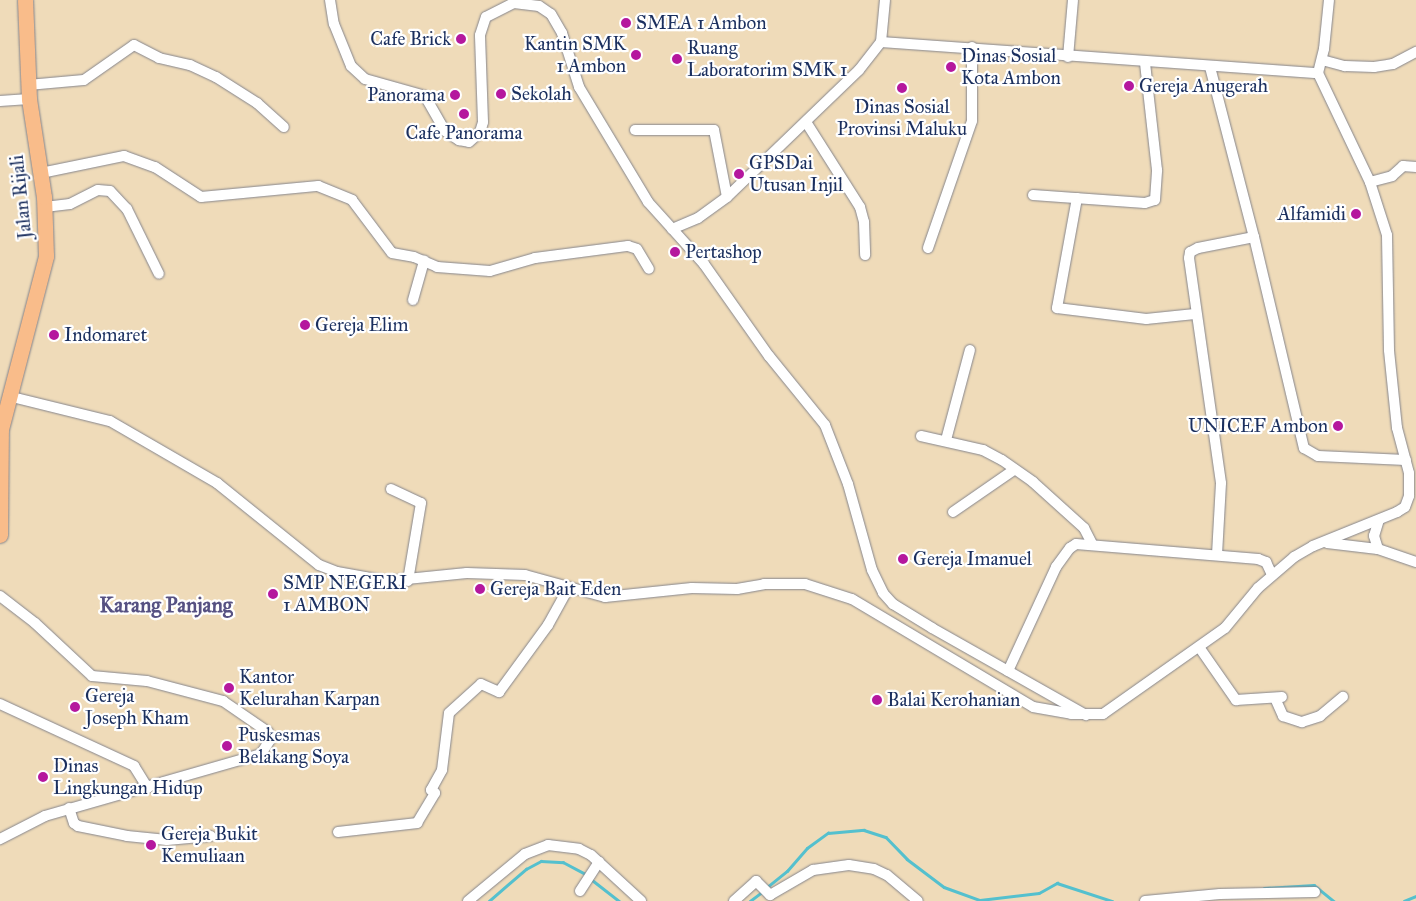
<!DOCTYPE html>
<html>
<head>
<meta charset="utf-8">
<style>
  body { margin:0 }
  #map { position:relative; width:1416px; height:901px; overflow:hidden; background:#efdbb9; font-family:"IM FELL Great Primer",serif }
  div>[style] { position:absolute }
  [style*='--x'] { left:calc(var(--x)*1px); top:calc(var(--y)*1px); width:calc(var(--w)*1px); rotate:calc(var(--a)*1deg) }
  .stream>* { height:2.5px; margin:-1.25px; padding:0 1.25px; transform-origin:1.25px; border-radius:1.25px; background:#54c0ce }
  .roads { filter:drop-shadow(0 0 1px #85858c) drop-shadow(0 0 1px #85858c) }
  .minor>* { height:10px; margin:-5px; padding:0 5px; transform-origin:5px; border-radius:5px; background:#fff }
  .highway>* { height:15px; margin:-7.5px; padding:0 7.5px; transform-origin:7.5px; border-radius:7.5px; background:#f9bc8a }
  .dots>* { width:14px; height:14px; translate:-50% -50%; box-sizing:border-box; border:2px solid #fff; border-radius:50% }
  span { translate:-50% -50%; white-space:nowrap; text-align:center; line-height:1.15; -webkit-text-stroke:4.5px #fff; paint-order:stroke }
  .poi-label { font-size:19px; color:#1b2f5e }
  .left { translate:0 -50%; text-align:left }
  .right { translate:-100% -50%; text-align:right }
  .street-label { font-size:19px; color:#1b2f5e }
  .quarter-label { font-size:21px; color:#565182; font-weight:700 }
</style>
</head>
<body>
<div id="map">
  <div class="stream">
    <i style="--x:591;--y:879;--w:36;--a:38"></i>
    <i style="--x:766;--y:888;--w:27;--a:-39"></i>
    <i style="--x:787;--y:871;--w:30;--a:-49"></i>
    <i style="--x:807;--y:848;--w:26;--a:-36"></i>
    <i style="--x:828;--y:833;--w:36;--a:-5"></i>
    <i style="--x:864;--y:830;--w:23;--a:18"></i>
    <i style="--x:886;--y:837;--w:30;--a:46"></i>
    <i style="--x:907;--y:859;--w:46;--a:37.1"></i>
    <i style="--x:944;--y:887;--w:38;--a:20"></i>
    <i style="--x:980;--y:900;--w:59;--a:-6.8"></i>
    <i style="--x:1039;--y:893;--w:21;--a:-29"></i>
    <i style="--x:1057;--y:883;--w:58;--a:18.1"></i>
    <i style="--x:1264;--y:888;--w:50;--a:-3.4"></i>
    <i style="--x:1314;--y:885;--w:26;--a:39"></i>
    <i style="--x:489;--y:901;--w:49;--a:-40.9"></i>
    <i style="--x:526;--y:869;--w:17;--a:-28"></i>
    <i style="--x:541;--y:861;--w:22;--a:3"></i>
    <i style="--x:563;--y:862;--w:27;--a:28"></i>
    <i style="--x:750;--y:901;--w:15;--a:-37"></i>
    <i style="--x:1404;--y:901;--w:13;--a:-23"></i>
  </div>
  <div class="roads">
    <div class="minor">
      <i style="--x:330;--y:0;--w:24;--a:81"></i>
      <i style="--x:334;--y:24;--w:45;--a:68"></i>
      <i style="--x:351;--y:66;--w:19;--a:43"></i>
      <i style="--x:365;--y:79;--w:62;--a:15.8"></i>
      <i style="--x:425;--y:96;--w:40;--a:60.3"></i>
      <i style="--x:445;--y:131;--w:17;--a:33"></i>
      <i style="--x:459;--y:140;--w:10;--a:11"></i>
      <i style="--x:469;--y:142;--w:15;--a:-42"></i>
      <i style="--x:480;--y:132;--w:10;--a:-73"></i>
      <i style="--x:483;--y:122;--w:87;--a:-92"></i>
      <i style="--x:480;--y:35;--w:19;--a:-72"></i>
      <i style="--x:486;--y:17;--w:31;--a:-27"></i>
      <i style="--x:514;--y:3;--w:25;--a:7"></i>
      <i style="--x:539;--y:6;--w:14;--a:34"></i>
      <i style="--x:551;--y:14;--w:22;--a:60"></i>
      <i style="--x:562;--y:33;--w:57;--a:72.5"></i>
      <i style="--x:579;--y:87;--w:134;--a:59"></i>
      <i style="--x:648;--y:202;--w:84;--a:47.9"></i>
      <i style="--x:704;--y:264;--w:113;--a:54.8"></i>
      <i style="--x:769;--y:356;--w:89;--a:50.9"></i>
      <i style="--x:825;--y:425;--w:63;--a:68.7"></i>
      <i style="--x:848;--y:484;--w:89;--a:74.4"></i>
      <i style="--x:872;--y:570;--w:25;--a:64"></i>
      <i style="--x:883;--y:593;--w:15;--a:48"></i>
      <i style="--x:893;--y:604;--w:46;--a:31.6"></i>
      <i style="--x:932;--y:628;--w:177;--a:29.5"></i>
      <i style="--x:881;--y:42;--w:438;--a:4.1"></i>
      <i style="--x:1068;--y:57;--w:57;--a:-85"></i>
      <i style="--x:1322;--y:60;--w:24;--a:15"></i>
      <i style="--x:1345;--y:66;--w:29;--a:2"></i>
      <i style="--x:1374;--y:67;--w:19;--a:-9"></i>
      <i style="--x:1393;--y:64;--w:26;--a:-28"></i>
      <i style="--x:1210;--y:67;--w:176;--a:75.5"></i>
      <i style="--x:1254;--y:237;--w:57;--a:168.9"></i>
      <i style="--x:1198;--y:248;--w:9;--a:153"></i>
      <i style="--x:1190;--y:252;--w:6;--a:99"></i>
      <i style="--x:1189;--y:258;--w:227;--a:81.9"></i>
      <i style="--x:1221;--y:483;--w:72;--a:93.2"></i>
      <i style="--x:28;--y:85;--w:56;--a:-5.1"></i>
      <i style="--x:84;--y:80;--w:61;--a:-35"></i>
      <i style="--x:134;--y:45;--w:28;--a:27"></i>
      <i style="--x:159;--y:58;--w:32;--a:13"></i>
      <i style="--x:190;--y:65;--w:29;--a:25"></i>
      <i style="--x:216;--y:77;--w:49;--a:32.4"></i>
      <i style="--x:257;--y:103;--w:36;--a:42"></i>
      <i style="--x:0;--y:101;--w:29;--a:-4"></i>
      <i style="--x:806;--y:122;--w:101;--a:57.6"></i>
      <i style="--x:860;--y:207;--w:16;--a:75"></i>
      <i style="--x:864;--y:222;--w:33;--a:88"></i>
      <i style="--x:635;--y:130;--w:79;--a:0"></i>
      <i style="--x:714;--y:130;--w:68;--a:79"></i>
      <i style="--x:41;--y:173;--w:85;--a:-11.6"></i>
      <i style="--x:124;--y:156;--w:33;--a:20"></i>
      <i style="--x:155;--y:167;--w:55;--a:33.1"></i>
      <i style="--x:201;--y:197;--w:118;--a:-5.4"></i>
      <i style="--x:318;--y:186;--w:37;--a:22"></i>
      <i style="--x:352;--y:200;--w:66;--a:53"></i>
      <i style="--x:392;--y:253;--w:22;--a:10"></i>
      <i style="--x:414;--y:257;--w:25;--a:23"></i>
      <i style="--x:437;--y:267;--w:53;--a:4.3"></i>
      <i style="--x:490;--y:271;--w:47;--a:-16.1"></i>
      <i style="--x:535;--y:258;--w:94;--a:-7.4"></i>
      <i style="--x:628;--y:246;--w:9;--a:18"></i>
      <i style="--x:637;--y:249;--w:23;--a:59"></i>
      <i style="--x:1370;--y:182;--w:23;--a:-15"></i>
      <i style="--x:1392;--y:176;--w:15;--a:-42"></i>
      <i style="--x:1403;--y:166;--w:13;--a:4"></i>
      <i style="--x:1033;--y:195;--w:112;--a:4.1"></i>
      <i style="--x:1145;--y:203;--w:10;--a:-17"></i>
      <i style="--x:1155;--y:200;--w:30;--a:-86"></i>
      <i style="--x:1157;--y:170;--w:108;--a:-96.4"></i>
      <i style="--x:1077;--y:198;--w:112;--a:100.3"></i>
      <i style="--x:1057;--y:308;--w:90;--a:7"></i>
      <i style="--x:1146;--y:319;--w:49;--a:-5.8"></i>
      <i style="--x:45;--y:207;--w:25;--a:-7"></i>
      <i style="--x:70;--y:204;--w:31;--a:-27"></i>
      <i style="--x:98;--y:190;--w:12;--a:5"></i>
      <i style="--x:110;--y:191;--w:25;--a:47"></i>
      <i style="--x:127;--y:209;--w:72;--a:63.8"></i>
      <i style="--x:672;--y:229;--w:28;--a:-23"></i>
      <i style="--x:698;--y:218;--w:36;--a:-36"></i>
      <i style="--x:727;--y:197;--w:183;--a:-43.9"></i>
      <i style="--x:859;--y:70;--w:36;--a:-52"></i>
      <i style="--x:881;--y:42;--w:42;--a:-84.6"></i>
      <i style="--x:1254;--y:237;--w:217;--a:76.7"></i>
      <i style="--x:1304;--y:448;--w:16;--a:30"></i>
      <i style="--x:1318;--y:456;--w:88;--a:2.6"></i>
      <i style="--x:928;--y:248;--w:134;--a:-70.9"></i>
      <i style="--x:972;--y:121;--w:74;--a:-90"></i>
      <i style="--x:413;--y:300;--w:41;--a:-74.2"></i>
      <i style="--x:8;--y:396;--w:105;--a:13.8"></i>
      <i style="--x:110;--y:421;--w:124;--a:30.1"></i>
      <i style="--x:217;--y:483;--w:131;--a:38.8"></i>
      <i style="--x:319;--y:565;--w:19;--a:21"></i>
      <i style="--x:337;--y:572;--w:51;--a:10.2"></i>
      <i style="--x:387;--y:581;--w:80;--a:-5.7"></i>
      <i style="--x:467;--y:573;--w:58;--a:2"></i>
      <i style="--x:525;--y:575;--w:83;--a:15.4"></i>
      <i style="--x:605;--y:597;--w:87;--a:-5.9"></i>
      <i style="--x:692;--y:588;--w:45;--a:1.3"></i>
      <i style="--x:737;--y:589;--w:27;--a:-10"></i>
      <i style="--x:764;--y:584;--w:41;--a:0"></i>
      <i style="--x:805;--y:584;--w:49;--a:17.7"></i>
      <i style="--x:852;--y:599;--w:211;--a:30.8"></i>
      <i style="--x:1033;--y:707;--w:39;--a:10"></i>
      <i style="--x:1071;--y:714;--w:32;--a:0"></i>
      <i style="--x:1103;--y:714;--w:149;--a:-35.2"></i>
      <i style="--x:1225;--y:628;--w:52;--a:-50.5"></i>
      <i style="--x:1258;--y:588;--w:48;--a:-40.7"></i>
      <i style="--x:1294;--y:557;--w:22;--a:-30"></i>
      <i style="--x:1313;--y:546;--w:91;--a:-22"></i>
      <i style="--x:1397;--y:512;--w:9;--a:-32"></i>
      <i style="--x:1405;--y:507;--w:12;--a:-70"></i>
      <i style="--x:1409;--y:496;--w:23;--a:-90"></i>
      <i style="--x:1409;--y:473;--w:47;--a:-104.9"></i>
      <i style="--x:1397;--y:428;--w:78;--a:-95.9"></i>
      <i style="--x:1389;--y:350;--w:115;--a:-91"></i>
      <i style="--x:1387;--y:235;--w:56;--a:-107.8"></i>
      <i style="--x:1370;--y:182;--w:121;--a:-115.5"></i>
      <i style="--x:1318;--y:73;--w:25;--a:-76"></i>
      <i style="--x:1324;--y:49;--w:49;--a:-84.2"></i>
      <i style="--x:921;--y:436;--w:64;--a:12.7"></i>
      <i style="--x:983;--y:450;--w:21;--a:28"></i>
      <i style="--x:1002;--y:460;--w:38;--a:35"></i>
      <i style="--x:1033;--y:482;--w:69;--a:42"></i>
      <i style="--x:1084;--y:528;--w:18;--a:63"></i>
      <i style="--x:946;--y:440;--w:93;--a:-75.1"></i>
      <i style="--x:391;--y:489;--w:33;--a:25"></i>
      <i style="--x:421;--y:503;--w:79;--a:99.5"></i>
      <i style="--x:953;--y:512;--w:75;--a:-34.7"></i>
      <i style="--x:1327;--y:543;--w:51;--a:6.7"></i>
      <i style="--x:1378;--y:549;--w:40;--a:18.9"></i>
      <i style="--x:1378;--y:549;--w:14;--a:-107"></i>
      <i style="--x:1374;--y:536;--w:17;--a:-73"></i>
      <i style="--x:0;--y:596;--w:44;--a:37.6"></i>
      <i style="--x:35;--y:623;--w:78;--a:42.9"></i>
      <i style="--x:92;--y:676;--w:55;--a:5.2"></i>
      <i style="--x:147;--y:681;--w:79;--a:14.7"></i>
      <i style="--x:223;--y:701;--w:55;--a:34.6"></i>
      <i style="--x:268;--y:732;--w:8;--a:76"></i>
      <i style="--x:270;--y:740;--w:17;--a:123"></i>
      <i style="--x:261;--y:754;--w:225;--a:164"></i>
      <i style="--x:45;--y:816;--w:51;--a:152.9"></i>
      <i style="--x:1199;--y:647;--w:65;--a:55.1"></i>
      <i style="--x:1236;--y:700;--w:46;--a:-3.7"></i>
      <i style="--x:1008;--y:671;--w:115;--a:-65.2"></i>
      <i style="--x:1056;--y:567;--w:24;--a:-54"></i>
      <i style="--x:1070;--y:548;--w:7;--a:-34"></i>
      <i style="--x:1076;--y:544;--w:183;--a:4.7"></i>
      <i style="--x:1258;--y:559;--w:9;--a:21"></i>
      <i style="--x:1266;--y:562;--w:14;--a:65"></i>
      <i style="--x:1275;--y:698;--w:20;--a:66"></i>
      <i style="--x:1283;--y:716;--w:20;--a:18"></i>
      <i style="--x:1302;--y:722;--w:19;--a:-18"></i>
      <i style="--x:1320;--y:716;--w:30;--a:-40"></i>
      <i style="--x:0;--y:704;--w:148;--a:24.8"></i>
      <i style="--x:134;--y:766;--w:26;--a:58"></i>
      <i style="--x:69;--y:808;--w:16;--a:72"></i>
      <i style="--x:74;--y:823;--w:5;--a:37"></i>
      <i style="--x:78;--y:826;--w:50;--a:11.5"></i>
      <i style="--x:127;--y:836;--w:40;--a:5.7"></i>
      <i style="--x:167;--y:840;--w:44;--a:-5.2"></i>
      <i style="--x:338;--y:832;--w:80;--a:-6.5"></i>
      <i style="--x:417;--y:823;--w:35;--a:-59"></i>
      <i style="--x:435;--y:793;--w:5;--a:-143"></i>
      <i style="--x:431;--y:790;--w:23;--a:-61"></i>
      <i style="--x:442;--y:770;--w:57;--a:-83"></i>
      <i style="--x:449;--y:713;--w:43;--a:-42.2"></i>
      <i style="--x:481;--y:684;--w:20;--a:24"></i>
      <i style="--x:499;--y:692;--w:83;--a:-53.8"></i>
      <i style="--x:548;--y:625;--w:43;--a:-61.1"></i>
      <i style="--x:580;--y:891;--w:35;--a:-57"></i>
      <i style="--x:468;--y:901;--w:74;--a:-39.5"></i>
      <i style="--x:525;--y:854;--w:25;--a:-21"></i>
      <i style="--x:548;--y:845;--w:31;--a:7"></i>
      <i style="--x:579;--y:849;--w:13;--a:27"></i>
      <i style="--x:591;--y:855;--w:68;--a:42.6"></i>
      <i style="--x:734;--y:901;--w:30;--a:-42"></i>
      <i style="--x:756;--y:881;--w:20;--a:45"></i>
      <i style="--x:770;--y:895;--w:50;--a:-30.2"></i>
      <i style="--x:813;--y:870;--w:36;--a:-8"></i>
      <i style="--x:849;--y:865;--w:25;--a:9"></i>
      <i style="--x:874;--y:869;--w:14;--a:25"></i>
      <i style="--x:887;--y:875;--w:40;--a:40"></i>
      <i style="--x:1145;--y:901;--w:75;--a:-5.3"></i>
      <i style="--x:1220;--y:894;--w:95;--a:-1.2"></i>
    </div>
    <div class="highway">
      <i style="--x:0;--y:535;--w:106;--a:-89.5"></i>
      <i style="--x:1;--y:429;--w:179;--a:-75.4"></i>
      <i style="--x:46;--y:256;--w:59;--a:-91.9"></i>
      <i style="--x:44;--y:197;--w:99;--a:-98.7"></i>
      <i style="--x:29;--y:99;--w:99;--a:-92.3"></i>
    </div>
  </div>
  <div class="dots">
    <i style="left:626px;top:23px;background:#b5179e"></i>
    <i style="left:461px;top:39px;background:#b5179e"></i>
    <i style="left:636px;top:55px;background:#b5179e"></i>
    <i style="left:677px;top:59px;background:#b5179e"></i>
    <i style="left:951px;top:67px;background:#b5179e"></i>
    <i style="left:1129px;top:86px;background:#b5179e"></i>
    <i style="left:902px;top:88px;background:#b5179e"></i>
    <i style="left:501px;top:94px;background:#b5179e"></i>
    <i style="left:455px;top:95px;background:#b5179e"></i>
    <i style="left:464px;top:114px;background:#b5179e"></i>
    <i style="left:739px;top:174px;background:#b5179e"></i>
    <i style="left:1356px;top:214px;background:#b5179e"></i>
    <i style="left:675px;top:252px;background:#b5179e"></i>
    <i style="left:305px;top:325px;background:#b5179e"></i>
    <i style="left:54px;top:335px;background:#b5179e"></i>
    <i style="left:1338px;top:426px;background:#b5179e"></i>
    <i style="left:903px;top:559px;background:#b5179e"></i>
    <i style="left:480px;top:589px;background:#b5179e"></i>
    <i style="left:273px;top:594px;background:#b5179e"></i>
    <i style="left:229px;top:688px;background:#b5179e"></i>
    <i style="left:877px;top:700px;background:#b5179e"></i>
    <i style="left:75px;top:707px;background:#b5179e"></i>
    <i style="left:227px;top:746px;background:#b5179e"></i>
    <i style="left:43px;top:777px;background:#b5179e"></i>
    <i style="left:151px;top:845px;background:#b5179e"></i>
  </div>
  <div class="poi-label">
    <span class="left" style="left:636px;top:23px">SMEA 1 Ambon</span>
    <span class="right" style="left:451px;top:39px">Cafe Brick</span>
    <span class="right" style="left:626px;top:55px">Kantin SMK<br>1 Ambon</span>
    <span class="left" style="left:687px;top:59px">Ruang<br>Laboratorim SMK 1</span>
    <span class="left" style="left:961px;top:67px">Dinas Sosial<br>Kota Ambon</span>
    <span class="left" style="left:1139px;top:86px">Gereja Anugerah</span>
    <span class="left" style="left:511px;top:94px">Sekolah</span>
    <span class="right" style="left:445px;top:95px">Panorama</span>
    <span style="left:902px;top:118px">Dinas Sosial<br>Provinsi Maluku</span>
    <span style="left:464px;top:133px">Cafe Panorama</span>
    <span class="left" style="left:749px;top:174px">GPSDai<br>Utusan Injil</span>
    <span class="right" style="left:1346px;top:214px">Alfamidi</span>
    <span class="left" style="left:685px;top:252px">Pertashop</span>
    <span class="left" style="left:315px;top:325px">Gereja Elim</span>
    <span class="left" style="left:64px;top:335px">Indomaret</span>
    <span class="right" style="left:1328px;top:426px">UNICEF Ambon</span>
    <span class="left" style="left:913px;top:559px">Gereja Imanuel</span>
    <span class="left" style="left:283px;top:594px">SMP NEGERI<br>1 AMBON</span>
    <span class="left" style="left:490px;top:589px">Gereja Bait Eden</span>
    <span class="left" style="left:239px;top:688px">Kantor<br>Kelurahan Karpan</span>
    <span class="left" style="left:85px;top:707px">Gereja<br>Joseph Kham</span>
    <span class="left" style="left:887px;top:700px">Balai Kerohanian</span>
    <span class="left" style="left:238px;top:746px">Puskesmas<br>Belakang Soya</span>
    <span class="left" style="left:53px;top:777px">Dinas<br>Lingkungan Hidup</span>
    <span class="left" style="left:161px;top:845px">Gereja Bukit<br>Kemuliaan</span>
  </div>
  <div class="street-label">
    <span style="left:21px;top:197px;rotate:-96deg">Jalan Rijali</span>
  </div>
  <div class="quarter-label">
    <span style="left:166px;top:605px">Karang Panjang</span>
  </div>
</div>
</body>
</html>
